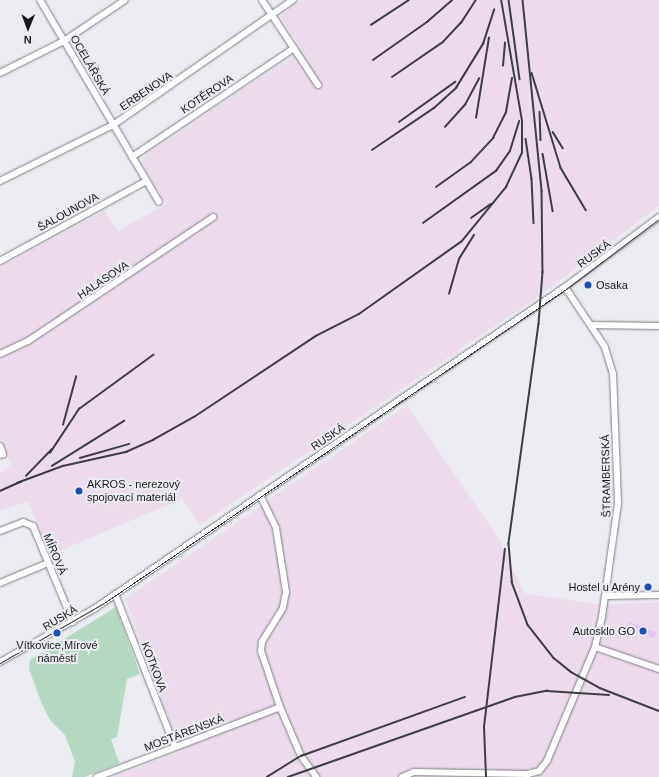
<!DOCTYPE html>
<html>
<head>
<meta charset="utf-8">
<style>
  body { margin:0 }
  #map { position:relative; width:659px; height:777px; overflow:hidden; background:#eaecf1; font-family:Arial,sans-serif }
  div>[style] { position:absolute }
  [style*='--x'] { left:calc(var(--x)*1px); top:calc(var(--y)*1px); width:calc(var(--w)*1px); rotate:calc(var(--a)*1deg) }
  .industrial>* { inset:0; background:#eddbed }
  .green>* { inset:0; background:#b5d9c1 }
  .building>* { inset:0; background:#e4c5f9 }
  .roads { filter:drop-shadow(0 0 1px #7d7e83) drop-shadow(0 0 1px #7d7e83) }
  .street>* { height:6px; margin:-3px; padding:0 3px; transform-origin:3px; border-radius:3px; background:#fff }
  .tram>* { height:1px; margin:-0.5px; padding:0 0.5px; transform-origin:0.5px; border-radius:0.5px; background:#3d3e40 }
  .rail>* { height:1.5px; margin:-0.75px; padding:0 0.75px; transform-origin:0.75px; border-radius:0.75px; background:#3d3e40 }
  .dots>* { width:11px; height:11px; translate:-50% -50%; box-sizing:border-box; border:2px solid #eaecf1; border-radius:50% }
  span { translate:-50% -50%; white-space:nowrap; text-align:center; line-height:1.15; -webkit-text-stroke:4px #eaecf1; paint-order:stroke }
  .street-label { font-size:11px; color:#191a1c }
  .poi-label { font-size:11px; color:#191a1c }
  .left { translate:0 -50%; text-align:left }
  .right { translate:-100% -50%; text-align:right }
  .north { position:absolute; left:8px; top:8px; width:40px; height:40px; -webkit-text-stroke:3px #eaecf1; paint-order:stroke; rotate:181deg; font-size:11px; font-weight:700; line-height:16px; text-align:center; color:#191a1c }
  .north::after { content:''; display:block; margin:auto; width:14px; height:18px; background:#191a1c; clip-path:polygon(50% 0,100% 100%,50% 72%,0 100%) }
</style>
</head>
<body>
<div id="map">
  <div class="industrial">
    <i style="clip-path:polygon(301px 0,659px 0,659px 206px,535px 299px,200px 525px,182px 499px,50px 555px,28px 502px,0 510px,0 474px,11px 464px,0 437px,0 267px,104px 211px,118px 231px,166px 204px,141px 163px,149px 152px,302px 50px,280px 16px)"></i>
    <i style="clip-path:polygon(407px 405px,499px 539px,524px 593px,601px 605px,659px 602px,659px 777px,113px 777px,181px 751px,125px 599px)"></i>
  </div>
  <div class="green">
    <i style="clip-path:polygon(116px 607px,140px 674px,127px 679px,117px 737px,111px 739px,119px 763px,85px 777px,72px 777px,75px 762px,65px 735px,50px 720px,42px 704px,29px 669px,30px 660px)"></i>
  </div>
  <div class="building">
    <i style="clip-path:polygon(629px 622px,656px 632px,654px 638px,631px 629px,629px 634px,625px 633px)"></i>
  </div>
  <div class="roads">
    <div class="street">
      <i style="--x:40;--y:0;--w:234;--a:59.5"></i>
      <i style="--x:262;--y:0;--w:102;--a:56.6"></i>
      <i style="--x:0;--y:73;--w:72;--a:-26.6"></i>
      <i style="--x:64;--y:41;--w:73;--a:-33.9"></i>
      <i style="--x:132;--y:157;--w:195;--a:-33.9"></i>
      <i style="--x:0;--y:181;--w:126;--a:-26.4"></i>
      <i style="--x:113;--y:125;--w:219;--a:-34.8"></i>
      <i style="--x:0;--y:261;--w:166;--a:-28.7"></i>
      <i style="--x:591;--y:325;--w:68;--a:0.8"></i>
      <i style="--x:0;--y:354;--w:31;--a:-25"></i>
      <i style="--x:28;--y:341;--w:223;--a:-33.8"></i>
      <i style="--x:0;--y:446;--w:9;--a:69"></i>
      <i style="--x:3;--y:454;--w:3;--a:162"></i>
      <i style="--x:260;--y:495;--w:37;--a:64"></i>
      <i style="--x:276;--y:528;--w:65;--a:81.1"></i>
      <i style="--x:286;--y:592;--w:16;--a:101"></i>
      <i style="--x:283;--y:608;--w:40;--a:122"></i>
      <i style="--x:262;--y:642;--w:9;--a:96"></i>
      <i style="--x:261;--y:651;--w:59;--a:71.3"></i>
      <i style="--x:0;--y:531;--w:25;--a:-21"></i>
      <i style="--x:23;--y:522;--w:11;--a:22"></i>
      <i style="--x:33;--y:526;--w:104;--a:67.4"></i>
      <i style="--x:0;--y:583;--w:52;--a:-22.6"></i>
      <i style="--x:115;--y:594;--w:164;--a:68.6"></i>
      <i style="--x:606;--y:596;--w:53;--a:-1.1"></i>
      <i style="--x:595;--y:647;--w:68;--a:19"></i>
      <i style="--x:0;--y:662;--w:108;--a:-29.4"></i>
      <i style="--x:94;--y:609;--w:571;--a:-34.36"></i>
      <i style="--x:565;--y:287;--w:117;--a:-36.7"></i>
      <i style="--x:97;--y:777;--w:196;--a:-20.9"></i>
      <i style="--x:280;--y:707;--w:53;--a:66.8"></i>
      <i style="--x:301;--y:756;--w:26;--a:54"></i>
      <i style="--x:402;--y:777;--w:13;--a:-23"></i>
      <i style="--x:414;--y:772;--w:114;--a:1"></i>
      <i style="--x:528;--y:774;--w:11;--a:-15"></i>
      <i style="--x:539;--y:771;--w:13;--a:-51"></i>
      <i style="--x:547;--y:761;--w:124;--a:-67.2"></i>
      <i style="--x:595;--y:647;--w:31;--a:-77"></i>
      <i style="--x:602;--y:617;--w:115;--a:-82"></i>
      <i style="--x:618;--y:503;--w:129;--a:-92.2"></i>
      <i style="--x:613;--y:374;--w:28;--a:-107"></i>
      <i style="--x:605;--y:347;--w:72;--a:-123.7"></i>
    </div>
  </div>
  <div class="tram">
    <i style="--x:0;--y:663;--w:120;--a:-30"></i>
    <i style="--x:104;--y:603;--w:559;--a:-34.2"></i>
    <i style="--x:566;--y:289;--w:116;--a:-37"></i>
  </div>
  <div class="rail">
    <i style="--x:509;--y:0;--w:80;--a:82.1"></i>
    <i style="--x:523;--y:0;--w:192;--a:84.3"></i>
    <i style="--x:542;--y:191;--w:81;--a:89.3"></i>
    <i style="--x:543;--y:272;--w:52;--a:94.4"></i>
    <i style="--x:539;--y:324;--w:222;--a:97.8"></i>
    <i style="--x:509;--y:544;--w:38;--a:85"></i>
    <i style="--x:512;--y:582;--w:46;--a:69.6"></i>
    <i style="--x:528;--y:625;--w:42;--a:51.8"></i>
    <i style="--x:554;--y:658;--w:22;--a:39"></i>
    <i style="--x:571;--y:672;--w:33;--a:29"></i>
    <i style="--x:600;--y:688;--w:63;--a:21.3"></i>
    <i style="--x:371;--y:25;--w:45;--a:-33.3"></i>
    <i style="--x:373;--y:60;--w:66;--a:-35.1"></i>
    <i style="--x:427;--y:22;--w:33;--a:-41"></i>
    <i style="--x:503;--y:66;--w:23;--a:-85"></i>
    <i style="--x:532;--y:73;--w:99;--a:73"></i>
    <i style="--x:561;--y:168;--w:49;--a:59.2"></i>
    <i style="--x:392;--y:77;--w:62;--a:-34.5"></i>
    <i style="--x:443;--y:42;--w:26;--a:-47"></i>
    <i style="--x:461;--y:23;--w:27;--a:-57"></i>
    <i style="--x:540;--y:112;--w:28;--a:88"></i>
    <i style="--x:476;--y:118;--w:81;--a:-80.8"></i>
    <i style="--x:399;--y:122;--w:69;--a:-35.5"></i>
    <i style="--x:445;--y:127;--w:30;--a:-48"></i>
    <i style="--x:465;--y:105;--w:30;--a:-62"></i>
    <i style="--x:553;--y:132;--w:19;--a:58"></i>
    <i style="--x:526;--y:139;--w:40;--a:81.5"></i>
    <i style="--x:532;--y:179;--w:44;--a:87.4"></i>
    <i style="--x:372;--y:150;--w:75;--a:-34.1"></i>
    <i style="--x:434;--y:108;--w:30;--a:-42"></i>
    <i style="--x:456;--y:88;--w:52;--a:-58.5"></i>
    <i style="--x:483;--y:44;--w:36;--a:-72"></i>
    <i style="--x:543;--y:154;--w:58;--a:80"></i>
    <i style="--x:436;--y:187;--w:43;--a:-35.5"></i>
    <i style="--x:471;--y:162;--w:33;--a:-47"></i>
    <i style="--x:493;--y:138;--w:29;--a:-63"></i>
    <i style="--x:506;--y:112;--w:34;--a:-80"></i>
    <i style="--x:471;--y:218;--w:24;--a:-35"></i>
    <i style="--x:423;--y:223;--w:90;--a:-35.5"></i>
    <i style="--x:496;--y:171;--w:24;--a:-55"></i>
    <i style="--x:510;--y:151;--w:31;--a:-73"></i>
    <i style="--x:449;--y:294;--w:36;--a:-74"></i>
    <i style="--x:459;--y:259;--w:28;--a:-58"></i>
    <i style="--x:63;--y:425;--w:50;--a:-74.8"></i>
    <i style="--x:50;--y:453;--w:53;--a:-56.6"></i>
    <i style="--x:79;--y:409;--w:92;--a:-36.1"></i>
    <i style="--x:80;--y:458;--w:51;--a:-15.9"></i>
    <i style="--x:52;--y:466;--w:85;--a:-32"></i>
    <i style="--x:26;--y:476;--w:37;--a:-46"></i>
    <i style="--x:17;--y:483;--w:49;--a:-20.3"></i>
    <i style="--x:63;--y:466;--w:65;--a:-12.5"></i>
    <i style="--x:126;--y:452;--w:30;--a:-24"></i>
    <i style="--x:153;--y:440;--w:47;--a:-29.3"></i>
    <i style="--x:194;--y:417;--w:146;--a:-33.6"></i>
    <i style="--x:316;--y:336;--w:48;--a:-27.1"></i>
    <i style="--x:359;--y:314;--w:126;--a:-35.3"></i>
    <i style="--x:462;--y:241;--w:70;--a:-50.8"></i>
    <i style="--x:506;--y:187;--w:38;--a:-65"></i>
    <i style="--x:522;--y:152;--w:31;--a:-90"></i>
    <i style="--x:522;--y:121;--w:123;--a:-99.8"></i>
    <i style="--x:0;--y:491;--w:24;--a:-24"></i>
    <i style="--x:267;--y:777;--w:40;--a:-32"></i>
    <i style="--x:301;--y:756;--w:174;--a:-19.8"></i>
    <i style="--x:288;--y:777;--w:241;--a:-19.4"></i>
    <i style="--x:515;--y:697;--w:33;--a:-11"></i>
    <i style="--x:547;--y:691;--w:62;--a:3.7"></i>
    <i style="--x:486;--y:777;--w:50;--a:-92.3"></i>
    <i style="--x:484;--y:727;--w:179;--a:-83.3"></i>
  </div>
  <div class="dots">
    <i style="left:588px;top:285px;background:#184fbb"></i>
    <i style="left:79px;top:491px;background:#184fbb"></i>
    <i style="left:648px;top:587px;background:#184fbb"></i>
    <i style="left:643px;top:631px;background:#184fbb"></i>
    <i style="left:57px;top:633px;background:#184fbb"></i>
  </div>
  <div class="street-label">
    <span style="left:90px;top:65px;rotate:60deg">OCELÁŘSKÁ</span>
    <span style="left:146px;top:91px;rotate:-34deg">ERBENOVA</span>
    <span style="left:207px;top:94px;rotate:-34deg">KOTĚROVA</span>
    <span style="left:68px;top:212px;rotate:-29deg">ŠALOUNOVA</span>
    <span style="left:594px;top:254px;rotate:-37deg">RUSKÁ</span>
    <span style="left:103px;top:280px;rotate:-34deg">HALASOVA</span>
    <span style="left:328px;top:437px;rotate:-34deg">RUSKÁ</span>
    <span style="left:606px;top:476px;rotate:-91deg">ŠTRAMBERSKÁ</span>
    <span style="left:55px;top:554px;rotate:67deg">MÍROVÁ</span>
    <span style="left:60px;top:618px;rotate:-31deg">RUSKÁ</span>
    <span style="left:154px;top:667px;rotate:69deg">KOTKOVA</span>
    <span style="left:184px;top:733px;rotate:-21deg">MOSTÁRENSKÁ</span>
  </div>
  <div class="poi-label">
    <span class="left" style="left:596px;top:285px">Osaka</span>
    <span class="left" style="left:87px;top:491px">AKROS - nerezový<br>spojovací materiál</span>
    <span class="right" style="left:640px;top:587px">Hostel u Arény</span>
    <span class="right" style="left:635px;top:631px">Autosklo GO</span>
    <span style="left:57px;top:652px">Vítkovice,Mírové<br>náměstí</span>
  </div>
  <div class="north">N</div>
</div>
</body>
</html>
